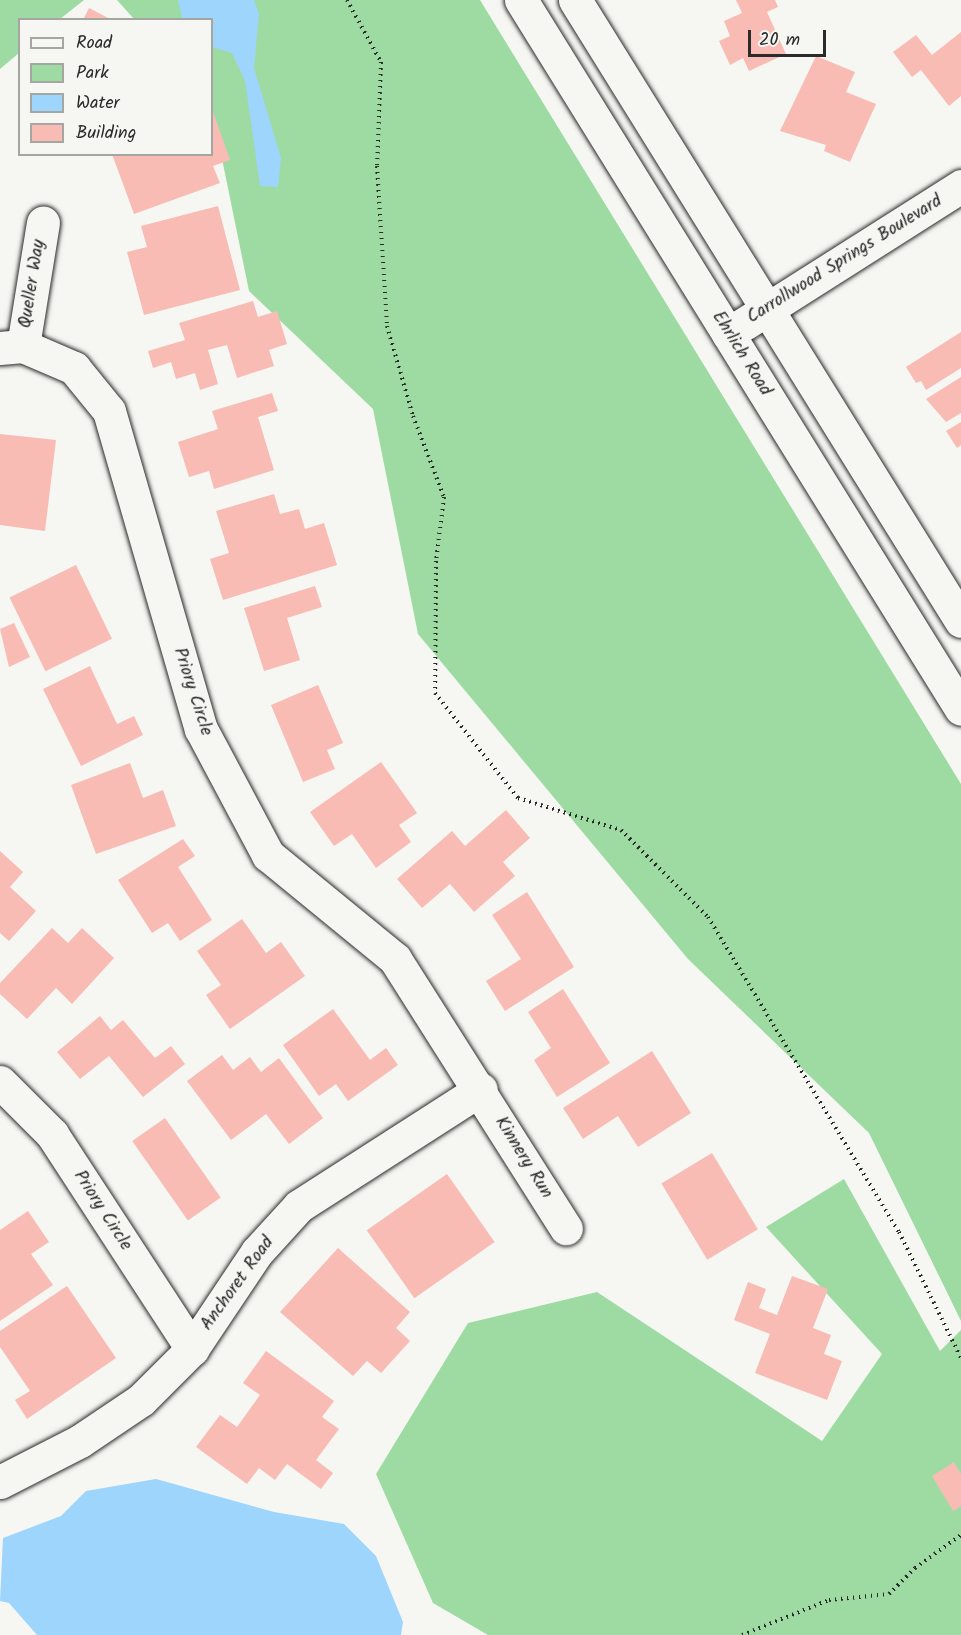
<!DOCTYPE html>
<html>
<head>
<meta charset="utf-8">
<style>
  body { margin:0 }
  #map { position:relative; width:961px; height:1635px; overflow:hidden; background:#f6f6f2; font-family:Kalam,sans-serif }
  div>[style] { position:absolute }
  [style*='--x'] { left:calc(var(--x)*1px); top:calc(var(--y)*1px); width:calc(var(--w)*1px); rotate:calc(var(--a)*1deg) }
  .green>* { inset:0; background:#9edba3 }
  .water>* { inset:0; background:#9dd5fd }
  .building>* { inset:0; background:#f8bcb4; transform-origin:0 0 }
  .path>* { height:4px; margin-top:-2px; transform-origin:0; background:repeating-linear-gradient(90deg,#2b2b2b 0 1.5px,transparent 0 6px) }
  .roads { filter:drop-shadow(0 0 2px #2b2b2b) drop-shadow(0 0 2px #2b2b2b) }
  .minor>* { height:33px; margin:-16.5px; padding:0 16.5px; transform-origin:16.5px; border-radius:16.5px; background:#f6f6f2 }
  .major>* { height:33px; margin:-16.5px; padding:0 16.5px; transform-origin:16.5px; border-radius:16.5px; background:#f6f6f2 }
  span { translate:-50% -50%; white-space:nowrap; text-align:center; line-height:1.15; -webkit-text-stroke:5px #f6f6f2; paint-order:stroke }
  .street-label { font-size:18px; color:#2b2b2b }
  .legend { position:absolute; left:18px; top:18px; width:195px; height:138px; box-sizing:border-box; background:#f6f6f2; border:2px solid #a5a5a2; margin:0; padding:8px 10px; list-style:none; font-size:18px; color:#2b2b2b }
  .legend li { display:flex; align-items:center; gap:12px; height:30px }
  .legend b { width:30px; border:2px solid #a5a5a2 }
  .scale { position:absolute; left:748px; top:30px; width:78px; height:27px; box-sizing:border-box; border:3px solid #2b2b2b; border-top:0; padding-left:8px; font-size:18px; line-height:21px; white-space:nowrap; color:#2b2b2b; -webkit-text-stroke:4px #f6f6f2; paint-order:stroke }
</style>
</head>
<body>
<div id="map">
  <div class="green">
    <i style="clip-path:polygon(0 0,84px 0,60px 19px,20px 20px,19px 53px,0 69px)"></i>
    <i style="clip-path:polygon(117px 0,480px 0,961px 784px,961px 1321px,869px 1133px,688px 959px,418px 634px,373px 409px,249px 291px,212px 110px,212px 20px,134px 19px)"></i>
    <i style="clip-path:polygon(844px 1179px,940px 1351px,961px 1330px,961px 1635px,488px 1635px,433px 1603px,376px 1474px,468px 1323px,597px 1292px,822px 1441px,882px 1354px,766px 1227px)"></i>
  </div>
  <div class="water">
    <i style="clip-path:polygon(178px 0,254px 0,259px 14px,254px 68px,281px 158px,278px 187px,260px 186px,245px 81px,232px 53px,212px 47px,212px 20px,182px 19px)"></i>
    <i style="clip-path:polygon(156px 1479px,274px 1512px,344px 1524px,376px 1556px,403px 1622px,401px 1635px,37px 1635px,9px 1603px,0 1601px,3px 1538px,61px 1516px,86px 1491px)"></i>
  </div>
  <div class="building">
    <i style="clip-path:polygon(736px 0,775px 0,778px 7px,767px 12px,786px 54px,749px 71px,743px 58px,730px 65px,719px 41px,730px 36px,724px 21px,742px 13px)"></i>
    <i style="clip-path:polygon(89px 8px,112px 20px,83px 20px)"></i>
    <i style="clip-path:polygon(961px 32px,961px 96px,949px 106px,921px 70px,912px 77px,893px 52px,916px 35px,932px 55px)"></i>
    <i style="clip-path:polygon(816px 56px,855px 72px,846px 92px,876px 104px,850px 162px,824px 151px,826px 145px,780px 131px)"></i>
    <i style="clip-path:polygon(212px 109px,230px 160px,213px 166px,220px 183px,134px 214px,112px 154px,212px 154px)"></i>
    <i style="clip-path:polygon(218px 206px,240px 290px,144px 315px,127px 252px,147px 247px,141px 226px)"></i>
    <i style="clip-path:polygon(253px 301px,258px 317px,277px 311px,287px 344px,269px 350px,274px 366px,237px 378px,227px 345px,208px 350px,218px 384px,200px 390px,195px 373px,176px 379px,171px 362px,153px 368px,148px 351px,185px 340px,179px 323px)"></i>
    <i style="clip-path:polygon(961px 332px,961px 368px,926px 390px,921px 381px,916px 383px,906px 367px)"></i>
    <i style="clip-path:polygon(961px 377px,961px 413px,946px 422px,926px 399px)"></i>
    <i style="clip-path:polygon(272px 393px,278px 411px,258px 417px,274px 470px,214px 489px,209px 471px,189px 477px,178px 442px,218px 429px,212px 411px)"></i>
    <i style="clip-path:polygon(961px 422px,961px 445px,957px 448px,946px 431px)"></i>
    <i style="clip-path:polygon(0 434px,56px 440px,45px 531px,0 525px)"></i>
    <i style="clip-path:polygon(274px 494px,280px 514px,299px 509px,305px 529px,324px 523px,337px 565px,223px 600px,210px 559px,229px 553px,216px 511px)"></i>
    <i style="left:76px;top:565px;width:82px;height:74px;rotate:64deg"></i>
    <i style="clip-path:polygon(315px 586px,322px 607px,287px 618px,300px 660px,264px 671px,244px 608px)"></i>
    <i style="clip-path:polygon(14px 623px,30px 657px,9px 667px,0 629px)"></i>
    <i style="clip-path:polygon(90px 666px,117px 724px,134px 716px,143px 735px,81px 766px,43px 689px)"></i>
    <i style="clip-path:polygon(318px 685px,343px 743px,327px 750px,335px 769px,303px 782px,271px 705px)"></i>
    <i style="clip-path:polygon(381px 762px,417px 813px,399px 825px,411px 842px,376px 868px,352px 834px,334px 846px,310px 812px)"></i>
    <i style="clip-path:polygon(130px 763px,143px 798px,163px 790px,176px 826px,96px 854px,71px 785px)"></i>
    <i style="clip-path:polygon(506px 810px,530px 838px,503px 862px,515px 876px,474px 912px,450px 884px,422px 908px,397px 879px,452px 831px,465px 846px)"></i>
    <i style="clip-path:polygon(183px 839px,195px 856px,178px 867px,212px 920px,180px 941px,168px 923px,152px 933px,118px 880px)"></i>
    <i style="clip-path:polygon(0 851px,23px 872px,10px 887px,36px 911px,9px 941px,0 933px)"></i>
    <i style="clip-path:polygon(527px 892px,574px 967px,505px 1011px,486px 981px,521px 959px,492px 915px)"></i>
    <i style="clip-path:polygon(242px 919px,266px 953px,281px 942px,305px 976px,230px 1029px,206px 995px,221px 985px,197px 951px)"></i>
    <i style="clip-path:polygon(52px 928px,68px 943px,82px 928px,114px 958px,72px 1004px,56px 988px,27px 1019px,0 994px,0 983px)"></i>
    <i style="clip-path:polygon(563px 989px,610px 1063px,557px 1097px,534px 1060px,551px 1048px,528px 1012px)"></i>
    <i style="clip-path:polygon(333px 1009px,370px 1060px,386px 1048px,398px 1065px,348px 1101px,336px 1084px,319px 1096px,283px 1045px)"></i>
    <i style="clip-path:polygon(100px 1016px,111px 1030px,123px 1020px,155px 1058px,171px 1046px,185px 1064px,143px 1097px,109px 1056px,80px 1079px,57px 1052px)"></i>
    <i style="clip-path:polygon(652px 1051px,691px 1113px,638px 1147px,618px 1116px,583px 1139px,563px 1108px)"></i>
    <i style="clip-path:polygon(222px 1055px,233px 1070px,250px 1057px,261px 1072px,279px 1058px,323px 1118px,289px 1144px,266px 1114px,231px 1140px,187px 1081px)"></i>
    <i style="left:165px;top:1118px;width:97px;height:40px;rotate:55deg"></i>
    <i style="left:712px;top:1153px;width:89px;height:59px;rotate:59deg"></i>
    <i style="left:447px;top:1174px;width:83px;height:98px;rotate:55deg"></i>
    <i style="clip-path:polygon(28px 1211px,49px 1242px,31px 1254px,53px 1285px,0 1321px,0 1230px)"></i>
    <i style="clip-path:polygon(338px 1248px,410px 1312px,396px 1328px,410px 1341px,381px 1373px,367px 1361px,353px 1376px,280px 1312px)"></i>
    <i style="clip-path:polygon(792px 1276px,828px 1289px,813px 1328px,831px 1335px,824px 1354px,842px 1361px,827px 1400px,755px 1373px,770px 1334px,734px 1320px,748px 1282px,766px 1289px,759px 1308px,777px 1315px)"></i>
    <i style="clip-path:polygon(67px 1286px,116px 1358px,27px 1419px,15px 1400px,30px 1391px,0 1347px,0 1331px)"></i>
    <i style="clip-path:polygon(266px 1351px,334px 1401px,322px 1417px,339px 1429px,316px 1460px,333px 1473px,321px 1489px,287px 1464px,275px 1480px,259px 1468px,247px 1484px,196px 1447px,220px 1415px,237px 1427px,260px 1395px,243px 1383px)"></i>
    <i style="clip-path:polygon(954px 1462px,961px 1474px,961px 1506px,953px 1511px,932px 1476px)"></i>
  </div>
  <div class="path">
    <i style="--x:347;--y:0;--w:71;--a:61.3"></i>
    <i style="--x:381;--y:62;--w:104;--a:92.2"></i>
    <i style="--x:377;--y:166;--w:160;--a:86.4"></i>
    <i style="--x:387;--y:326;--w:94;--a:73.9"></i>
    <i style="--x:413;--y:416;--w:87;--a:69.1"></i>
    <i style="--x:444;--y:497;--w:64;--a:97.1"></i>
    <i style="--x:436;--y:561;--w:132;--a:90.4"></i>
    <i style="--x:435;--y:693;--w:134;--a:51.7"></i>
    <i style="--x:518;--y:798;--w:108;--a:17.3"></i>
    <i style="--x:621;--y:830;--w:123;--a:45"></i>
    <i style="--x:708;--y:917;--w:368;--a:58.8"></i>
    <i style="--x:899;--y:1232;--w:140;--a:63.8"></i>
    <i style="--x:742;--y:1635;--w:94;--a:-21.9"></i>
    <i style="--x:829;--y:1600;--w:60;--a:-5.7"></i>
    <i style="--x:889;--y:1594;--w:37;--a:-45"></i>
    <i style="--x:915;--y:1568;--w:57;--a:-35.7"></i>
  </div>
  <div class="roads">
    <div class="minor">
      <i style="--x:728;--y:334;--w:276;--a:-32.4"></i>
      <i style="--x:23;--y:346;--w:125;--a:-80.8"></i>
      <i style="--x:0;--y:348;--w:23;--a:-5"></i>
      <i style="--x:23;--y:346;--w:56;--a:23.3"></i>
      <i style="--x:74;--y:368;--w:55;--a:50.9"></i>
      <i style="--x:109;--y:411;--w:331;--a:73.9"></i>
      <i style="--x:201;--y:729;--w:143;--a:62"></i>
      <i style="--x:268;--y:855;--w:164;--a:39.3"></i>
      <i style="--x:395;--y:959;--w:319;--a:57.6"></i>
      <i style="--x:0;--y:1082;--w:74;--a:45"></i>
      <i style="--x:52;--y:1134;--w:257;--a:56.9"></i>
      <i style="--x:0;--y:1482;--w:90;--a:-27.1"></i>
      <i style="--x:80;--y:1441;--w:73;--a:-33.9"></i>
      <i style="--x:141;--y:1400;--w:72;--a:-45"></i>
      <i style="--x:192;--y:1349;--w:117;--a:-56.2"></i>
      <i style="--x:257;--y:1252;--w:62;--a:-47.6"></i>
      <i style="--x:299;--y:1206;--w:216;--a:-32.7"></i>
    </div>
    <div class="major">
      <i style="--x:521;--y:0;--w:834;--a:58.18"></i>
      <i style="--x:575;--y:0;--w:731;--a:58.14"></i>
    </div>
  </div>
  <div class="street-label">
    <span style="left:845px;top:260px;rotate:-32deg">Carrollwood Springs Boulevard</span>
    <span style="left:33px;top:284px;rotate:-81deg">Queller Way</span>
    <span style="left:741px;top:354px;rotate:58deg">Ehrlich Road</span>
    <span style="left:192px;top:692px;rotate:72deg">Priory Circle</span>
    <span style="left:523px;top:1158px;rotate:58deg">Kinnery Run</span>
    <span style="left:102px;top:1211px;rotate:57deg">Priory Circle</span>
    <span style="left:238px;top:1284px;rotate:-54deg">Anchoret Road</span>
  </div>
  <ul class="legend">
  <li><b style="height:8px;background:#f6f6f2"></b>Road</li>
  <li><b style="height:16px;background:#9edba3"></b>Park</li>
  <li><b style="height:16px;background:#9dd5fd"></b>Water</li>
  <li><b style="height:16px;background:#f8bcb4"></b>Building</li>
  </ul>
  <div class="scale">20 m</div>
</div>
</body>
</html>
